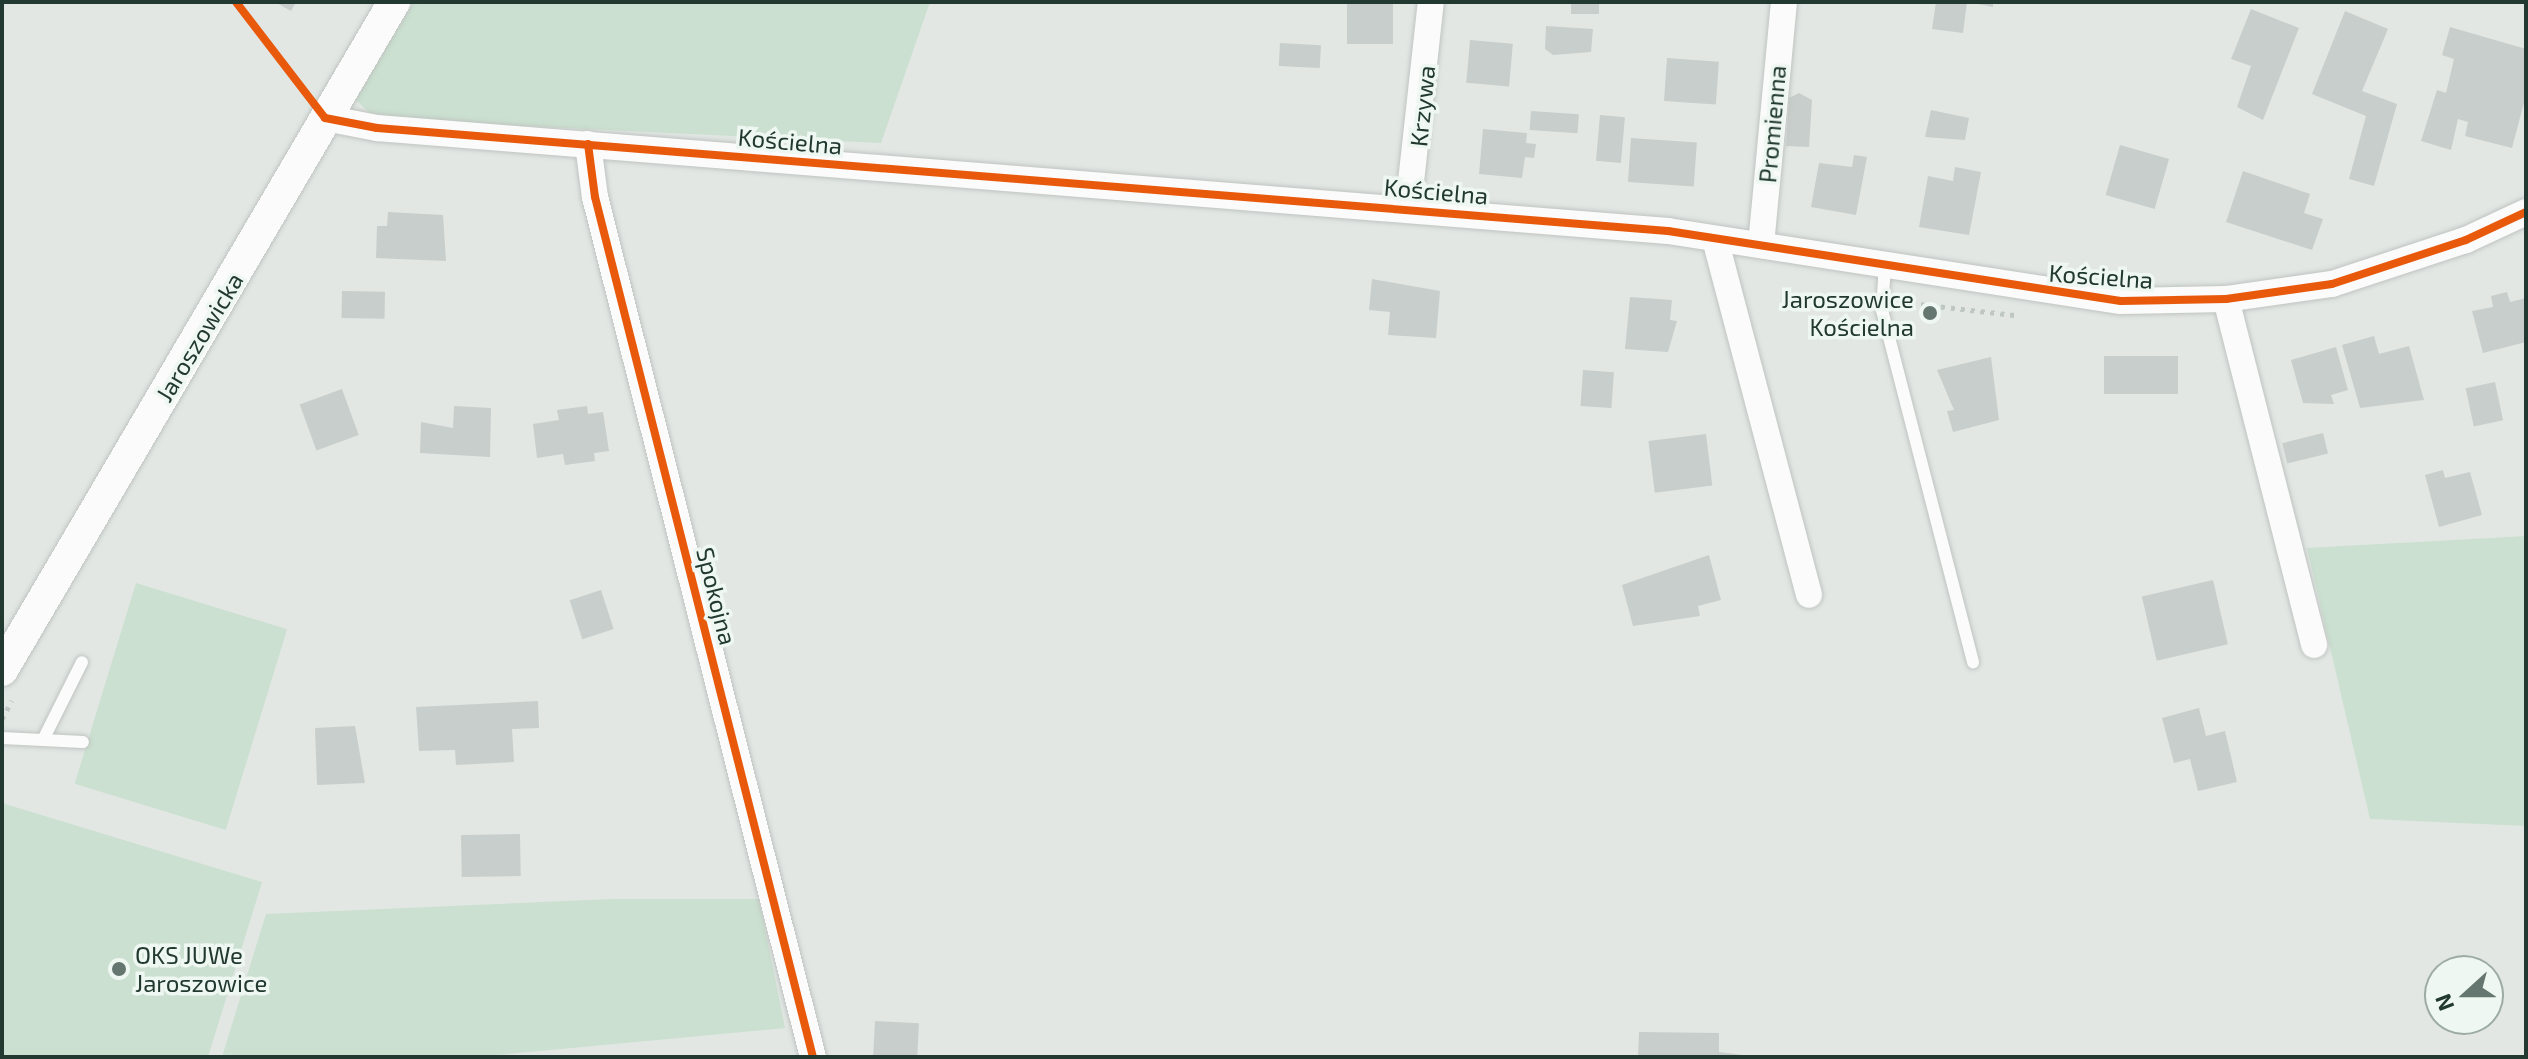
<!DOCTYPE html>
<html>
<head>
<meta charset="utf-8">
<style>
  body { margin:0 }
  #map { position:relative; width:2528px; height:1059px; overflow:hidden; background:#e2e7e4; font-family:"Exo 2",sans-serif }
  div>[style] { position:absolute }
  [style*='--x'] { left:calc(var(--x)*1px); top:calc(var(--y)*1px); width:calc(var(--w)*1px); rotate:calc(var(--a)*1deg) }
  .green>* { inset:0; background:#cbe0d0; transform-origin:0 0 }
  .building>* { inset:0; background:#c8cecb; transform-origin:0 0 }
  .path>* { height:5px; margin-top:-2.5px; transform-origin:0; background:repeating-linear-gradient(90deg,#bfc7c5 0 4px,transparent 0 10px) }
  .roads { filter:drop-shadow(0 0 2px #bfc4c1) drop-shadow(0 0 2px #bfc4c1) }
  .service>* { height:12px; margin:-6px; padding:0 6px; transform-origin:6px; border-radius:6px; background:#fbfbfb }
  .minor>* { height:26px; margin:-13px; padding:0 13px; transform-origin:13px; border-radius:13px; background:#fbfbfb }
  .tertiary>* { height:32px; margin:-16px; padding:0 16px; transform-origin:16px; border-radius:16px; background:#fbfbfb }
  .cycleway>* { height:8px; margin:-4px; padding:0 4px; transform-origin:4px; border-radius:4px; background:#e8590c }
  .dots>* { width:22px; height:22px; translate:-50% -50%; box-sizing:border-box; border:4px solid #eff7f2; border-radius:50% }
  span { translate:-50% -50%; white-space:nowrap; text-align:center; line-height:1.15; -webkit-text-stroke:7px #eff7f2; paint-order:stroke }
  .street-label { font-size:24px; color:#213931 }
  .poi-label { font-size:24px; color:#213931 }
  .right { translate:-100% -50%; text-align:right }
  .left { translate:0 -50%; text-align:left }
  .frame { position:absolute; inset:0; border:4px solid #213931; pointer-events:none }
  .north { position:absolute; left:2424px; top:955px; width:80px; height:80px; box-sizing:border-box; background:#eff7f2; border:2px solid #9daba5; border-radius:50%; rotate:249deg; font-size:22px; font-weight:700; line-height:32px; text-align:center; color:#213931 }
  .north::after { content:''; display:block; margin:auto; width:28px; height:36px; background:#657670; clip-path:polygon(50% 0,100% 100%,50% 72%,0 100%) }
</style>
</head>
<body>
<div id="map">
  <div class="green">
    <i style="clip-path:polygon(414px 2px,930px 2px,881px 143px,376px 119px,354px 98px)"></i>
    <i style="clip-path:polygon(2526px 536px,2526px 826px,2370px 819px,2307px 548px)"></i>
    <i style="left:136px;top:583px;width:158px;height:210px;rotate:17deg"></i>
    <i style="clip-path:polygon(2px 803px,262px 882px,208px 1057px,2px 1057px)"></i>
    <i style="clip-path:polygon(611px 899px,759px 899px,785px 1028px,477px 1057px,222px 1057px,266px 914px)"></i>
  </div>
  <div class="building">
    <i style="clip-path:polygon(275px 2px,296px 2px,291px 11px)"></i>
    <i style="left:1347px;top:2px;width:46px;height:42px"></i>
    <i style="left:1571px;top:2px;width:28px;height:12px"></i>
    <i style="clip-path:polygon(1936px 2px,1967px 2px,1963px 33px,1932px 29px)"></i>
    <i style="clip-path:polygon(1968px 2px,1993px 2px,1993px 7px)"></i>
    <i style="clip-path:polygon(2251px 9px,2299px 28px,2263px 120px,2237px 107px,2251px 66px,2231px 59px)"></i>
    <i style="clip-path:polygon(2345px 11px,2388px 29px,2362px 91px,2397px 104px,2374px 186px,2349px 179px,2366px 116px,2312px 94px)"></i>
    <i style="clip-path:polygon(1546px 26px,1593px 29px,1591px 52px,1553px 55px,1545px 49px)"></i>
    <i style="clip-path:polygon(2450px 27px,2526px 49px,2526px 95px,2512px 148px,2465px 136px,2468px 122px,2458px 119px,2451px 150px,2421px 141px,2437px 90px,2446px 93px,2454px 59px,2442px 55px)"></i>
    <i style="left:1470px;top:40px;width:43px;height:43px;rotate:5deg"></i>
    <i style="left:1280px;top:43px;width:41px;height:23px;rotate:3deg"></i>
    <i style="left:1667px;top:58px;width:52px;height:43px;rotate:4deg"></i>
    <i style="clip-path:polygon(1799px 93px,1812px 100px,1809px 147px,1786px 146px,1789px 98px)"></i>
    <i style="clip-path:polygon(1931px 110px,1969px 118px,1965px 140px,1925px 137px)"></i>
    <i style="left:1531px;top:111px;width:48px;height:19px;rotate:4deg"></i>
    <i style="left:1600px;top:115px;width:25px;height:46px;rotate:5deg"></i>
    <i style="clip-path:polygon(1483px 129px,1527px 133px,1526px 143px,1536px 144px,1534px 158px,1525px 157px,1522px 178px,1479px 174px)"></i>
    <i style="left:1631px;top:138px;width:66px;height:44px;rotate:4deg"></i>
    <i style="left:2120px;top:145px;width:51px;height:52px;rotate:16deg"></i>
    <i style="clip-path:polygon(1854px 155px,1867px 157px,1856px 215px,1811px 207px,1819px 163px,1852px 167px)"></i>
    <i style="clip-path:polygon(1955px 167px,1981px 172px,1969px 235px,1919px 227px,1928px 176px,1953px 181px)"></i>
    <i style="clip-path:polygon(2243px 171px,2310px 194px,2304px 213px,2323px 219px,2312px 250px,2226px 222px)"></i>
    <i style="clip-path:polygon(388px 212px,443px 215px,446px 261px,376px 258px,377px 226px,387px 226px)"></i>
    <i style="clip-path:polygon(1372px 279px,1440px 291px,1436px 338px,1388px 335px,1390px 312px,1369px 310px)"></i>
    <i style="left:342px;top:291px;width:43px;height:27px;rotate:1deg"></i>
    <i style="clip-path:polygon(2507px 292px,2510px 302px,2526px 298px,2526px 342px,2483px 353px,2472px 311px,2493px 307px,2491px 296px)"></i>
    <i style="clip-path:polygon(1630px 297px,1672px 300px,1670px 320px,1677px 321px,1668px 352px,1625px 349px)"></i>
    <i style="clip-path:polygon(2374px 336px,2379px 354px,2409px 346px,2424px 400px,2360px 408px,2342px 345px)"></i>
    <i style="clip-path:polygon(2336px 347px,2348px 390px,2331px 395px,2334px 404px,2303px 403px,2291px 360px)"></i>
    <i style="left:2178px;top:356px;width:38px;height:74px;rotate:90deg"></i>
    <i style="clip-path:polygon(1991px 357px,1999px 420px,1953px 432px,1947px 411px,1954px 410px,1937px 370px)"></i>
    <i style="left:1583px;top:370px;width:31px;height:36px;rotate:4deg"></i>
    <i style="left:2495px;top:382px;width:39px;height:30px;rotate:78deg"></i>
    <i style="left:342px;top:389px;width:49px;height:45px;rotate:70deg"></i>
    <i style="clip-path:polygon(454px 406px,491px 408px,490px 457px,420px 453px,421px 422px,453px 428px)"></i>
    <i style="clip-path:polygon(587px 406px,588px 414px,603px 412px,609px 451px,594px 453px,595px 461px,565px 465px,563px 454px,537px 458px,533px 424px,559px 420px,557px 410px)"></i>
    <i style="left:2323px;top:433px;width:21px;height:42px;rotate:76deg"></i>
    <i style="left:1706px;top:434px;width:52px;height:58px;rotate:83deg"></i>
    <i style="clip-path:polygon(2443px 470px,2445px 478px,2470px 472px,2482px 515px,2439px 527px,2425px 475px)"></i>
    <i style="clip-path:polygon(1709px 555px,1721px 600px,1698px 606px,1700px 616px,1633px 626px,1622px 585px)"></i>
    <i style="left:2213px;top:580px;width:66px;height:73px;rotate:77deg"></i>
    <i style="left:601px;top:590px;width:41px;height:33px;rotate:72deg"></i>
    <i style="clip-path:polygon(538px 701px,539px 728px,512px 729px,514px 762px,456px 765px,455px 750px,419px 751px,416px 707px)"></i>
    <i style="clip-path:polygon(2199px 708px,2206px 736px,2225px 731px,2237px 782px,2198px 791px,2190px 759px,2174px 763px,2162px 718px)"></i>
    <i style="clip-path:polygon(355px 726px,365px 783px,317px 785px,315px 728px)"></i>
    <i style="left:520px;top:834px;width:42px;height:59px;rotate:89deg"></i>
    <i style="left:875px;top:1021px;width:44px;height:36px;rotate:3deg"></i>
    <i style="clip-path:polygon(1639px 1032px,1719px 1033px,1719px 1052px,1759px 1057px,1638px 1057px)"></i>
  </div>
  <div class="path">
    <i style="--x:1901;--y:302;--w:114;--a:6.6"></i>
    <i style="--x:2;--y:719;--w:21;--a:-62"></i>
  </div>
  <div class="roads">
    <div class="service">
      <i style="--x:1885;--y:265;--w:45;--a:93.8"></i>
      <i style="--x:1882;--y:310;--w:364;--a:75.5"></i>
      <i style="--x:2;--y:738;--w:81;--a:2.8"></i>
      <i style="--x:43;--y:740;--w:87;--a:-63.4"></i>
    </div>
    <div class="minor">
      <i style="--x:325;--y:118;--w:53;--a:10.9"></i>
      <i style="--x:377;--y:128;--w:1295;--a:4.56"></i>
      <i style="--x:1668;--y:231;--w:458;--a:8.8"></i>
      <i style="--x:2121;--y:301;--w:105;--a:-1.1"></i>
      <i style="--x:2226;--y:299;--w:107;--a:-8.1"></i>
      <i style="--x:2332;--y:284;--w:141;--a:-18.2"></i>
      <i style="--x:2466;--y:240;--w:66;--a:-25"></i>
      <i style="--x:588;--y:144;--w:53;--a:82.5"></i>
      <i style="--x:595;--y:197;--w:887;--a:75.78"></i>
      <i style="--x:1408;--y:209;--w:208;--a:-83.7"></i>
      <i style="--x:1715;--y:239;--w:368;--a:75.2"></i>
      <i style="--x:1761;--y:245;--w:244;--a:-84.6"></i>
      <i style="--x:2226;--y:299;--w:357;--a:75.7"></i>
    </div>
    <div class="tertiary">
      <i style="--x:2;--y:670;--w:775;--a:-59.59"></i>
    </div>
  </div>
  <div class="cycleway">
    <i style="--x:236;--y:2;--w:146;--a:52.5"></i>
    <i style="--x:325;--y:118;--w:53;--a:10.9"></i>
    <i style="--x:377;--y:128;--w:1295;--a:4.56"></i>
    <i style="--x:1668;--y:231;--w:458;--a:8.8"></i>
    <i style="--x:2121;--y:301;--w:105;--a:-1.1"></i>
    <i style="--x:2226;--y:299;--w:107;--a:-8.1"></i>
    <i style="--x:2332;--y:284;--w:141;--a:-18.2"></i>
    <i style="--x:2466;--y:240;--w:66;--a:-25"></i>
    <i style="--x:588;--y:144;--w:53;--a:82.5"></i>
    <i style="--x:595;--y:197;--w:887;--a:75.78"></i>
  </div>
  <div class="dots">
    <i style="left:1930px;top:313px;background:#657670"></i>
    <i style="left:119px;top:969px;background:#657670"></i>
  </div>
  <div class="street-label">
    <span style="left:1422px;top:106px;rotate:-84deg">Krzywa</span>
    <span style="left:1772px;top:124px;rotate:-85deg">Promienna</span>
    <span style="left:790px;top:141px;rotate:5deg">Kościelna</span>
    <span style="left:1436px;top:191px;rotate:5deg">Kościelna</span>
    <span style="left:2101px;top:276px;rotate:4deg">Kościelna</span>
    <span style="left:199px;top:337px;rotate:-59deg">Jaroszowicka</span>
    <span style="left:717px;top:596px;rotate:76deg">Spokojna</span>
  </div>
  <div class="poi-label">
    <span class="right" style="left:1914px;top:313px">Jaroszowice<br>Kościelna</span>
    <span class="left" style="left:135px;top:969px">OKS JUWe<br>Jaroszowice</span>
  </div>
  <div class="frame"></div>
  <div class="north">N</div>
</div>
</body>
</html>
